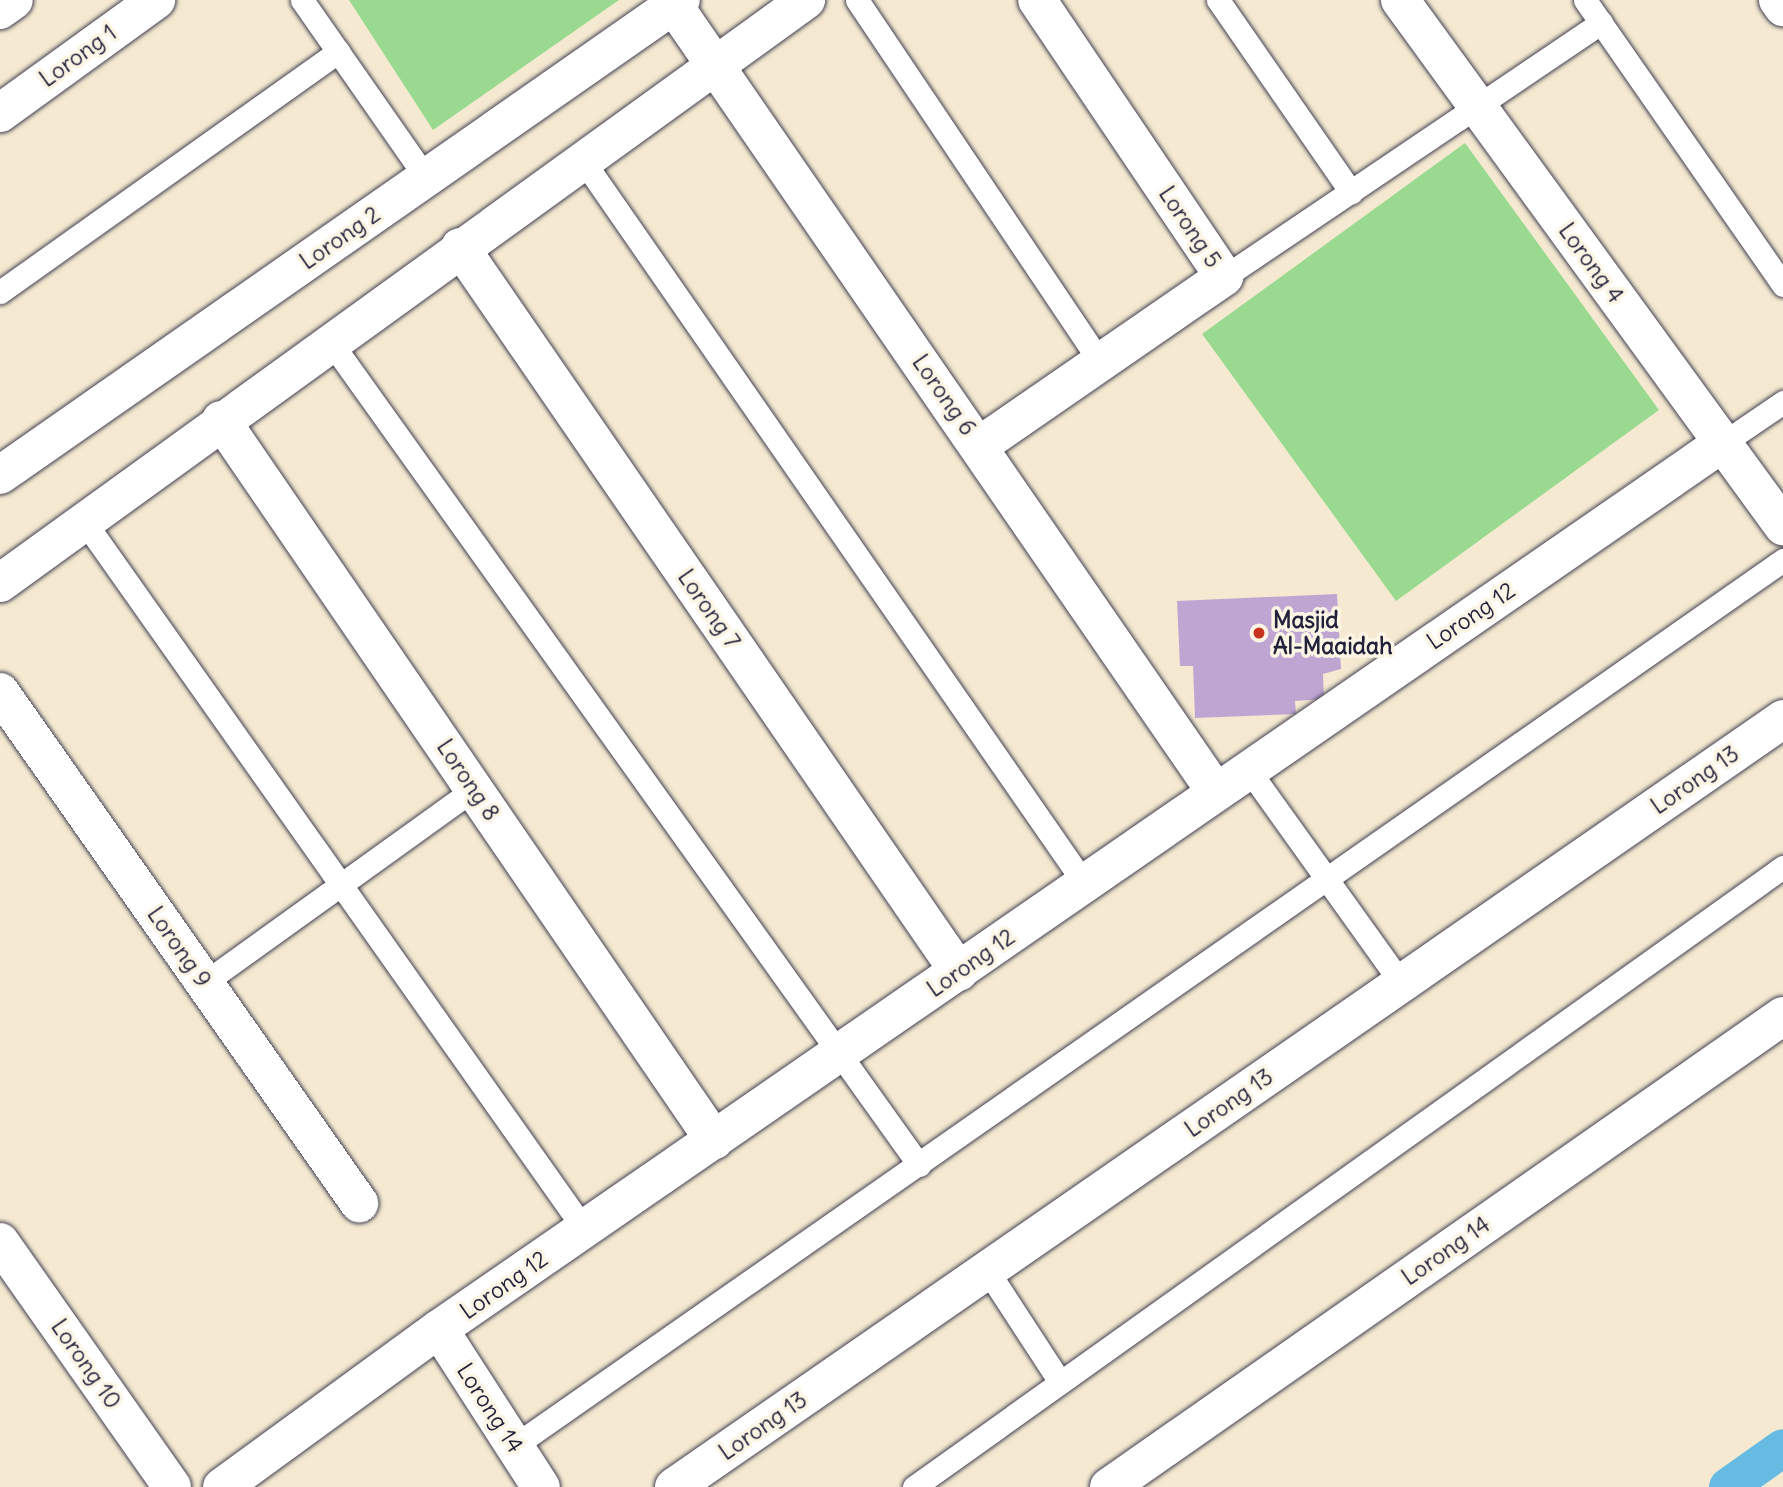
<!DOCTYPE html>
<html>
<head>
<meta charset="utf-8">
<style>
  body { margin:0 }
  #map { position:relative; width:1783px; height:1487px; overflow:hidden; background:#f5ead1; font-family:Delius,sans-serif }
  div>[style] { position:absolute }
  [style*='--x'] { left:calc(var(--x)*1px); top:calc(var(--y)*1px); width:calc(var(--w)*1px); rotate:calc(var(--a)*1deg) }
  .green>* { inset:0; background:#9ada90; transform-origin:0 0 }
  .canal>* { height:38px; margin:-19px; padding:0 19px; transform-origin:19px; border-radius:19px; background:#67bbe3 }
  .building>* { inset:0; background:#bfa6d2 }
  .roads { filter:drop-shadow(0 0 2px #424052) drop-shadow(0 0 2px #424052) }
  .lane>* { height:23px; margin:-11.5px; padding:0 11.5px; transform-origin:11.5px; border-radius:11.5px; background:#fff }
  .street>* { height:38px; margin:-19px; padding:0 19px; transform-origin:19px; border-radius:19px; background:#fff }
  .dots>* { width:19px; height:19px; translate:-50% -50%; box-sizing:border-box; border:4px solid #fcf5e5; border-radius:50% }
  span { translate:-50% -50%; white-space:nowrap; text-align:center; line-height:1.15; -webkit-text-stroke:7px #fcf5e5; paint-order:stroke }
  .street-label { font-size:23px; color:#22223b }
  .poi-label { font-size:23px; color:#22223b; font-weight:700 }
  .left { translate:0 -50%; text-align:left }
</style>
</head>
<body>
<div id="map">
  <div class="green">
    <i style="clip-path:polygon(349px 0,619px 0,433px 130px)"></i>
    <i style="left:1465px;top:143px;width:330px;height:325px;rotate:54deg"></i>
  </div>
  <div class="canal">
    <i style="--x:1728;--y:1487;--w:67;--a:-35.3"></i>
  </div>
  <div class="building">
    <i style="clip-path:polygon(1337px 594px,1341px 669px,1323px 674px,1324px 699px,1295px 701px,1296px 714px,1195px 718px,1193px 666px,1180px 666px,1177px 601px)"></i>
  </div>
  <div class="roads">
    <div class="lane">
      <i style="--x:302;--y:0;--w:217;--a:55.1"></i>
      <i style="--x:857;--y:0;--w:436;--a:56.1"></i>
      <i style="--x:1218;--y:0;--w:234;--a:55.3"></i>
      <i style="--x:1585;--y:0;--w:347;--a:55.2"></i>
      <i style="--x:582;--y:159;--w:881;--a:55.26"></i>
      <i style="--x:1224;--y:277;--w:455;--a:-34"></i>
      <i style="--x:0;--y:292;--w:415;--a:-35.4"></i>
      <i style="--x:330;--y:341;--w:1013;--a:54.44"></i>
      <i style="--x:1723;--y:443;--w:73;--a:-34.3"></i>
      <i style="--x:84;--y:521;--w:867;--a:54.77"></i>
      <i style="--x:1248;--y:769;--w:263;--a:54.4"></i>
      <i style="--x:204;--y:983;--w:332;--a:-35.7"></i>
      <i style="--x:987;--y:1270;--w:134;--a:56.9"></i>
      <i style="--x:514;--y:1446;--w:1548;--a:-34.92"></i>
      <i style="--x:914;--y:1487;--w:1068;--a:-35.51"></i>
    </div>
    <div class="street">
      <i style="--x:670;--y:0;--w:961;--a:55.43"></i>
      <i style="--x:1400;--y:0;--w:651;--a:53.94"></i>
      <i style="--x:1778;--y:0;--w:9;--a:54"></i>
      <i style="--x:0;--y:10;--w:17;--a:-36"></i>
      <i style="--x:0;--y:113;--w:193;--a:-35.9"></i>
      <i style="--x:460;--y:247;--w:880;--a:55.46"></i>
      <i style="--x:221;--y:420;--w:873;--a:55.6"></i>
      <i style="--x:979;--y:446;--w:298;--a:-34.6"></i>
      <i style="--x:1224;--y:277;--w:334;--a:-124"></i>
      <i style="--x:0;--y:475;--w:830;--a:-34.9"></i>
      <i style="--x:0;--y:583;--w:995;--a:-35.88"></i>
      <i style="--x:0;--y:692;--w:625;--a:54.91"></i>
      <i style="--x:0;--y:1242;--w:299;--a:54.9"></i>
      <i style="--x:439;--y:1329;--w:188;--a:57.2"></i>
      <i style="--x:222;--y:1487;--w:268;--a:-36.1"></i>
      <i style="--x:439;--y:1329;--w:1560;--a:-34.61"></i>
      <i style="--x:674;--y:1487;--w:1349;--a:-34.7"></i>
      <i style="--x:1109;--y:1487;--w:822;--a:-34.95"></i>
    </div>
  </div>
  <div class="dots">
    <i style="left:1259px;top:633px;background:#c8321e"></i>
  </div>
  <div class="street-label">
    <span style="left:78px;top:56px;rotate:-36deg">Lorong 1</span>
    <span style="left:1190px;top:227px;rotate:56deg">Lorong 5</span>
    <span style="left:340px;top:238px;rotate:-35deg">Lorong 2</span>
    <span style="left:1591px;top:263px;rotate:54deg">Lorong 4</span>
    <span style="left:944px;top:395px;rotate:55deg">Lorong 6</span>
    <span style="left:709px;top:609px;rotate:55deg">Lorong 7</span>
    <span style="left:1471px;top:616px;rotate:-34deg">Lorong 12</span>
    <span style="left:468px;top:780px;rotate:56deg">Lorong 8</span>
    <span style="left:1695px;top:780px;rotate:-35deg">Lorong 13</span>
    <span style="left:179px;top:947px;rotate:55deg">Lorong 9</span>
    <span style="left:971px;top:963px;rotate:-35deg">Lorong 12</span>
    <span style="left:1229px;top:1103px;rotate:-35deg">Lorong 13</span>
    <span style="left:1446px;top:1251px;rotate:-35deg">Lorong 14</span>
    <span style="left:504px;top:1285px;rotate:-35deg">Lorong 12</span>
    <span style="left:86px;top:1364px;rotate:55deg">Lorong 10</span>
    <span style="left:490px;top:1408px;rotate:57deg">Lorong 14</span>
    <span style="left:763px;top:1426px;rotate:-35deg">Lorong 13</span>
  </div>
  <div class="poi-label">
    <span class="left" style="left:1273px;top:633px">Masjid<br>Al-Maaidah</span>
  </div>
</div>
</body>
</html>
